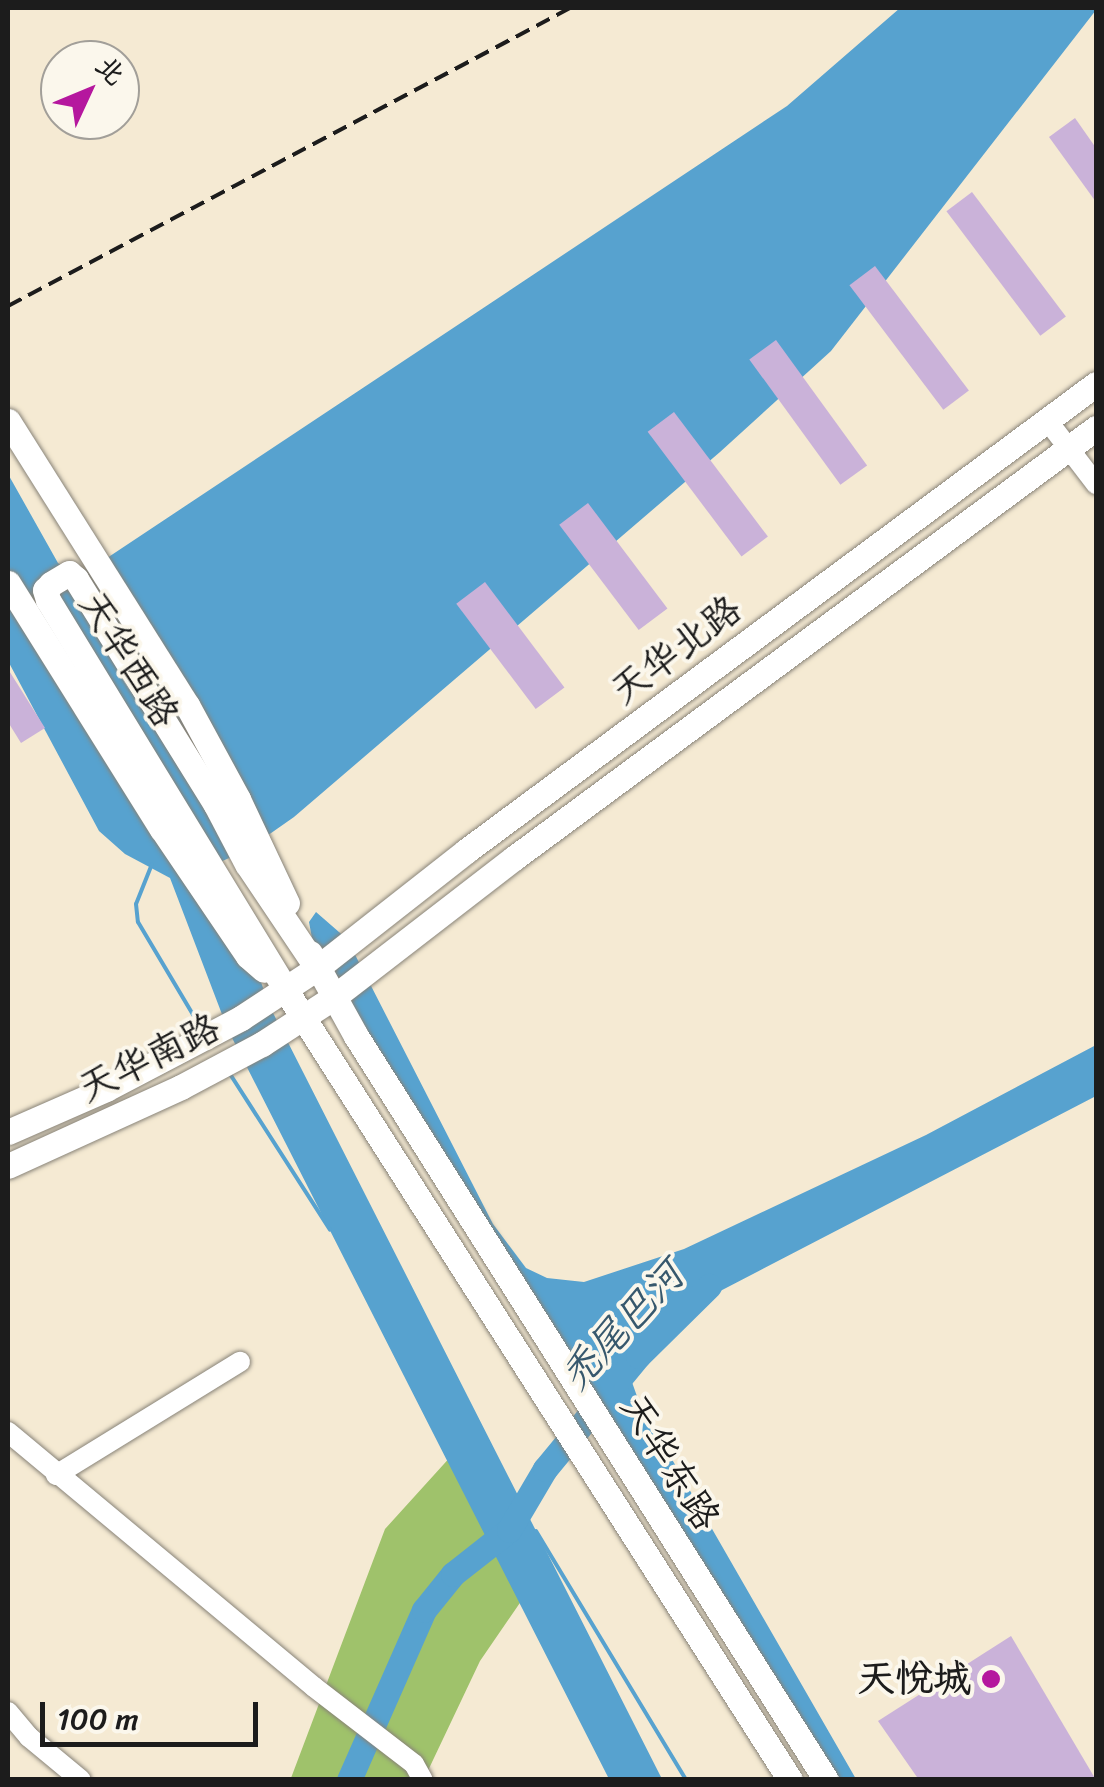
<!DOCTYPE html>
<html>
<head>
<meta charset="utf-8">
<style>
  body { margin:0 }
  #map { position:relative; width:1104px; height:1787px; overflow:hidden; background:#f5ead3; font-family:Sriracha,"LXGW WenKai TC",sans-serif }
  div>[style] { position:absolute }
  [style*='--x'] { left:calc(var(--x)*1px); top:calc(var(--y)*1px); width:calc(var(--w)*1px); rotate:calc(var(--a)*1deg) }
  .green>* { inset:0; background:#9fc26b }
  .water>* { inset:0; background:#57a2cf }
  .stream>* { height:4px; margin:-2px; padding:0 2px; transform-origin:2px; border-radius:2px; background:#57a2cf }
  .river>* { height:25px; margin:-12.5px; padding:0 12.5px; transform-origin:12.5px; border-radius:12.5px; background:#57a2cf }
  .building>* { inset:0; background:#cab2d9; transform-origin:0 0 }
  .roads { filter:drop-shadow(0 0 2px #888378) drop-shadow(0 0 2px #888378) }
  .minor>* { height:20px; margin:-10px; padding:0 10px; transform-origin:10px; border-radius:10px; background:#fff }
  .major>* { height:25px; margin:-12.5px; padding:0 12.5px; transform-origin:12.5px; border-radius:12.5px; background:#fff }
  .rail>* { height:4px; margin-top:-2px; transform-origin:0; background:repeating-linear-gradient(90deg,#1c1c1c 0 15px,transparent 0 23px) }
  .dots>* { width:28px; height:28px; translate:-50% -50%; box-sizing:border-box; border:5px solid #fbf7ec; border-radius:50% }
  span { translate:-50% -50%; white-space:nowrap; text-align:center; line-height:1.15; -webkit-text-stroke:8px #fbf7ec; paint-order:stroke }
  .street-label { font-size:38px; color:#1c1c1c }
  .poi-label { font-size:38px; color:#1c1c1c; font-weight:700 }
  .right { translate:-100% -50%; text-align:right }
  .water-label { font-size:40px; color:#37586d; font-style:italic }
  .frame { position:absolute; inset:0; border:10px solid #1c1c1c; pointer-events:none }
  .north { position:absolute; left:40px; top:40px; width:100px; height:100px; box-sizing:border-box; background:#fbf7ec; border:2px solid #a29f99; border-radius:50%; rotate:46deg; font-size:28px; font-weight:700; line-height:40px; text-align:center; color:#1c1c1c }
  .north::after { content:''; display:block; margin:auto; width:35px; height:45px; background:#b5179e; clip-path:polygon(50% 0,100% 100%,50% 72%,0 100%) }
  .scale { position:absolute; left:40px; top:1702px; width:218px; height:45px; box-sizing:border-box; border:5px solid #1c1c1c; border-top:0; padding-left:12px; font-size:30px; line-height:35px; white-space:nowrap; color:#1c1c1c; -webkit-text-stroke:8px #fbf7ec; paint-order:stroke }
</style>
</head>
<body>
<div id="map">
  <div class="green">
    <i style="clip-path:polygon(453px 1454px,537px 1578px,480px 1661px,424px 1779px,287px 1780px,291px 1778px,385px 1529px)"></i>
  </div>
  <div class="water">
    <i style="clip-path:polygon(900px 8px,1096px 10px,831px 351px,720px 452px,294px 817px,247px 850px,218px 863px,270px 1007px,662px 1779px,609px 1779px,228px 1030px,170px 878px,125px 854px,99px 831px,8px 661px,8px 474px,58px 563px,71px 572px,92px 568px,787px 106px)"></i>
    <i style="clip-path:polygon(316px 912px,347px 939px,493px 1224px,526px 1268px,547px 1278px,584px 1282px,684px 1249px,926px 1135px,1096px 1045px,1096px 1096px,674px 1315px,640px 1340px,630px 1358px,627px 1368px,639px 1402px,856px 1779px,811px 1779px,314px 949px,309px 922px)"></i>
  </div>
  <div class="stream">
    <i style="--x:152;--y:864;--w:43;--a:111.8"></i>
    <i style="--x:136;--y:904;--w:18;--a:84"></i>
    <i style="--x:138;--y:922;--w:123;--a:59.3"></i>
    <i style="--x:230;--y:1074;--w:185;--a:57.3"></i>
    <i style="--x:536;--y:1531;--w:291;--a:58.9"></i>
  </div>
  <div class="river">
    <i style="--x:349;--y:1780;--w:186;--a:-66.2"></i>
    <i style="--x:424;--y:1610;--w:46;--a:-51.1"></i>
    <i style="--x:453;--y:1574;--w:71;--a:-38.2"></i>
    <i style="--x:509;--y:1530;--w:71;--a:-59.5"></i>
    <i style="--x:545;--y:1469;--w:146;--a:-50.5"></i>
    <i style="--x:638;--y:1356;--w:100;--a:-44.6"></i>
  </div>
  <div class="building">
    <i style="clip-path:polygon(1075px 118px,1096px 148px,1096px 202px,1049px 137px)"></i>
    <i style="left:972px;top:192px;width:156px;height:32px;rotate:53deg"></i>
    <i style="left:875px;top:266px;width:156px;height:32px;rotate:53deg"></i>
    <i style="left:776px;top:340px;width:155px;height:33px;rotate:54deg"></i>
    <i style="left:674px;top:412px;width:156px;height:33px;rotate:53deg"></i>
    <i style="left:588px;top:503px;width:132px;height:36px;rotate:53deg"></i>
    <i style="left:485px;top:582px;width:132px;height:36px;rotate:53deg"></i>
    <i style="clip-path:polygon(8px 669px,45px 728px,21px 743px,8px 722px)"></i>
    <i style="clip-path:polygon(1011px 1636px,1096px 1780px,919px 1780px,878px 1721px)"></i>
  </div>
  <div class="roads">
    <div class="minor">
      <i style="--x:1047;--y:420;--w:81;--a:52.6"></i>
      <i style="--x:8;--y:1432;--w:398;--a:39.8"></i>
      <i style="--x:314;--y:1687;--w:126;--a:37.6"></i>
      <i style="--x:414;--y:1764;--w:18;--a:61"></i>
      <i style="--x:56;--y:1475;--w:216;--a:-31.6"></i>
      <i style="--x:8;--y:1712;--w:33;--a:50"></i>
      <i style="--x:29;--y:1737;--w:67;--a:39.6"></i>
    </div>
    <div class="major">
      <i style="--x:8;--y:421;--w:336;--a:57.8"></i>
      <i style="--x:187;--y:705;--w:107;--a:61.5"></i>
      <i style="--x:238;--y:799;--w:115;--a:64.8"></i>
      <i style="--x:8;--y:583;--w:290;--a:58"></i>
      <i style="--x:162;--y:829;--w:153;--a:55.9"></i>
      <i style="--x:248;--y:956;--w:21;--a:41"></i>
      <i style="--x:310;--y:953;--w:95;--a:61"></i>
      <i style="--x:356;--y:1036;--w:880;--a:57.72"></i>
      <i style="--x:317;--y:968;--w:125;--a:-123.9"></i>
      <i style="--x:247;--y:864;--w:67;--a:-117.7"></i>
      <i style="--x:216;--y:805;--w:266;--a:-121.8"></i>
      <i style="--x:76;--y:579;--w:9;--a:-139"></i>
      <i style="--x:69;--y:573;--w:21;--a:149"></i>
      <i style="--x:51;--y:584;--w:8;--a:135"></i>
      <i style="--x:45;--y:590;--w:10;--a:73"></i>
      <i style="--x:48;--y:600;--w:456;--a:58.6"></i>
      <i style="--x:285;--y:989;--w:938;--a:57.44"></i>
      <i style="--x:8;--y:1132;--w:107;--a:-23.7"></i>
      <i style="--x:106;--y:1089;--w:153;--a:-27.7"></i>
      <i style="--x:241;--y:1018;--w:91;--a:-33.3"></i>
      <i style="--x:317;--y:968;--w:189;--a:-38.1"></i>
      <i style="--x:466;--y:851;--w:784;--a:-36.55"></i>
      <i style="--x:8;--y:1166;--w:190;--a:-24.5"></i>
      <i style="--x:181;--y:1087;--w:92;--a:-28"></i>
      <i style="--x:262;--y:1044;--w:86;--a:-33.1"></i>
      <i style="--x:334;--y:997;--w:227;--a:-37.7"></i>
      <i style="--x:514;--y:858;--w:724;--a:-36.46"></i>
    </div>
  </div>
  <div class="rail">
    <i style="--x:8;--y:306;--w:636;--a:-27.93"></i>
  </div>
  <div class="dots">
    <i style="left:991px;top:1679px;background:#b5179e"></i>
  </div>
  <div class="street-label">
    <span style="left:676px;top:650px;rotate:-37deg">天华北路</span>
    <span style="left:129px;top:659px;rotate:58deg">天华西路</span>
    <span style="left:149px;top:1058px;rotate:-26deg">天华南路</span>
    <span style="left:670px;top:1462px;rotate:58deg">天华东路</span>
  </div>
  <div class="poi-label">
    <span class="right" style="left:971px;top:1679px">天悦城</span>
  </div>
  <div class="water-label">
    <span style="left:622px;top:1326px;rotate:-47deg">秃尾巴河</span>
  </div>
  <div class="frame"></div>
  <div class="north">北</div>
  <div class="scale">100 m</div>
</div>
</body>
</html>
